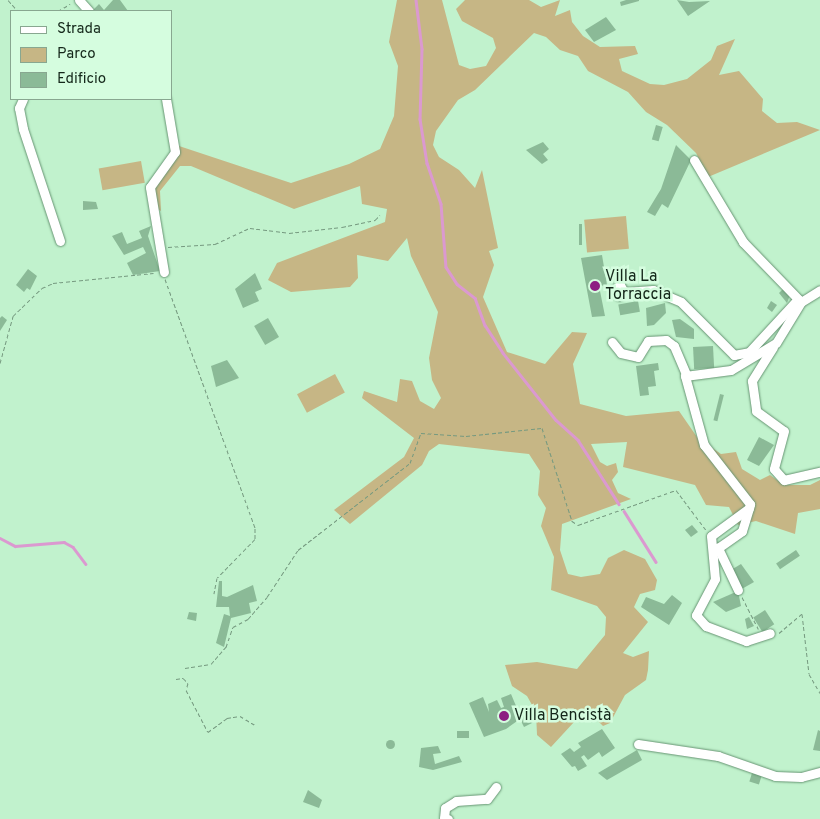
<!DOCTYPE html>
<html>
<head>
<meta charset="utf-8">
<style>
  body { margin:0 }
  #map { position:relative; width:820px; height:819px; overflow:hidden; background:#c1f2cd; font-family:Overpass,sans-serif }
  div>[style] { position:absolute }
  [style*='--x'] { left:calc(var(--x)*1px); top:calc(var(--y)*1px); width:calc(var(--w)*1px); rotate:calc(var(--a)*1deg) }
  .green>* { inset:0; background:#c6b685; transform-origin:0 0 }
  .stream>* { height:2.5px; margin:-1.25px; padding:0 1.25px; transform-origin:1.25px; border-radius:1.25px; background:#db99d0 }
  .building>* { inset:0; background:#8bba97; transform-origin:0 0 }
  .round { border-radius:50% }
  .path>* { height:1px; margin-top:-0.5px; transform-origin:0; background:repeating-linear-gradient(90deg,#75997f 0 4px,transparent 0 6.5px) }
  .roads { filter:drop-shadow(0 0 1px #679573) drop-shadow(0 0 1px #679573) }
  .minor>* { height:9px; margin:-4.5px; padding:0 4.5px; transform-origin:4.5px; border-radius:4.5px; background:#fff }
  .dots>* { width:14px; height:14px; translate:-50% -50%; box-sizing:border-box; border:2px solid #d5fddf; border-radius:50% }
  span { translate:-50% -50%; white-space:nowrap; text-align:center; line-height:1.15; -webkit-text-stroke:5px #d5fddf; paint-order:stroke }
  .poi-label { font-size:16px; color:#14271a }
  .left { translate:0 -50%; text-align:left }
  .legend { position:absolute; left:10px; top:10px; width:162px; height:90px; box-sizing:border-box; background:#d5fddf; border:1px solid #88a790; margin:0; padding:6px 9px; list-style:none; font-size:15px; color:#14271a }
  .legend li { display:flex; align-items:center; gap:10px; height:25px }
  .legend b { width:25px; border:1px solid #88a790 }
</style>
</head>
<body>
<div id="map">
  <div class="green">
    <i style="clip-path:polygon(397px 0,442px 0,459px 65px,470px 69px,486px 66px,496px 48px,493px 38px,462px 21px,456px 9px,465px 0,529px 0,541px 7px,560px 0,555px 16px,570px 10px,572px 22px,583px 36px,600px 47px,635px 46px,638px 54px,619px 59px,622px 71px,650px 84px,664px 85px,687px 79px,711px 60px,717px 46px,735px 39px,719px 75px,739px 71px,763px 99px,762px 111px,777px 123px,797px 122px,820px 130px,708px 177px,696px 153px,667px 125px,646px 112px,628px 92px,588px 71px,578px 56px,560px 50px,546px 37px,534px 33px,475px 90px,458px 100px,436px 131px,433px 145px,439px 157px,459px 170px,475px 188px,482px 170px,498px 248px,489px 251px,494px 265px,483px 297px,507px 352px,545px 364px,572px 332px,587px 333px,573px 364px,580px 404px,626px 416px,679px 411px,697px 437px,721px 454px,736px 452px,742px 469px,760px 480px,770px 475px,784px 485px,810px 485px,820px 480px,820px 509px,798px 513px,795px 534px,756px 521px,738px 525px,729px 507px,706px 505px,695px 485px,623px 467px,627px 442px,591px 444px,600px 462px,607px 466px,616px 463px,618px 472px,612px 480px,618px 493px,631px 499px,562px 524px,560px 550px,568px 574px,581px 577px,600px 574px,608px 558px,624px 550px,645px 559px,657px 580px,655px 590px,640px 594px,634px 607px,648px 622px,623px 653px,633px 657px,649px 651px,648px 670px,646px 680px,625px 695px,610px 723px,603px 726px,586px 709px,551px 747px,537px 735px,536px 712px,527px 696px,512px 686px,505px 665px,537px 662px,577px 669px,605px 635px,606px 617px,597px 606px,551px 590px,554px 557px,541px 526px,546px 508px,538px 495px,540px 471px,529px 454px,439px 444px,429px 451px,422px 465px,350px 524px,334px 510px,404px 457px,414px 438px,362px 398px,364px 391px,397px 402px,400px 379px,412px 381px,420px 401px,434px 409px,441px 398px,432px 380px,429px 358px,438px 312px,411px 256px,407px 238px,388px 261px,357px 255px,358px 278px,350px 287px,291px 292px,268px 280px,277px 263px,385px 222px,387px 209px,362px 204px,360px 186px,294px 209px,191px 166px,180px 166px,160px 191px,161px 211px,152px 206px,151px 182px,176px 145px,291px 183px,349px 164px,380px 149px,394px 116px,398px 66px,389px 42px)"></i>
    <i style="left:141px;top:161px;width:22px;height:43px;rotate:80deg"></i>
    <i style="left:626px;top:216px;width:33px;height:42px;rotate:85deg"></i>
    <i style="left:335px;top:374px;width:21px;height:43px;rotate:62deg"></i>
  </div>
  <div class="stream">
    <i style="--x:416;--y:0;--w:49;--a:83"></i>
    <i style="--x:422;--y:49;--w:70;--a:91.6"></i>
    <i style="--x:420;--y:119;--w:45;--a:81"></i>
    <i style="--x:427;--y:163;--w:43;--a:71.1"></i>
    <i style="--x:441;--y:204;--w:63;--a:85.5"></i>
    <i style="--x:446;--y:267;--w:20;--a:57"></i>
    <i style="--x:457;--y:284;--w:23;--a:38"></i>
    <i style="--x:475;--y:298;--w:29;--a:70"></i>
    <i style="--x:485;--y:325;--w:33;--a:57"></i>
    <i style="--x:503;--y:353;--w:85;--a:51.7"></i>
    <i style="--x:556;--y:420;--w:30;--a:42"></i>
    <i style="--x:578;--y:440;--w:76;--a:57.4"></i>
    <i style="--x:624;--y:511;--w:60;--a:57.9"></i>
    <i style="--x:0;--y:538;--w:17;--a:28"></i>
    <i style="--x:15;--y:546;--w:49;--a:-4.7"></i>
    <i style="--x:64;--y:542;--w:10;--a:29"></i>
    <i style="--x:73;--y:547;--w:21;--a:53"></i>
  </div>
  <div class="building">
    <i style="clip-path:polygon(113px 0,120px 0,128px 11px,92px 11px,99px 4px,104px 10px)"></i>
    <i style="clip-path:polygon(626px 0,639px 0,639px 1px,621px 6px,620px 2px)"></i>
    <i style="clip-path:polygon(677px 0,689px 2px,710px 1px,688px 16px)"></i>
    <i style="clip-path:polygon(606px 17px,616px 30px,594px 42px,585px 30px)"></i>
    <i style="left:656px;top:125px;width:7px;height:15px;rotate:16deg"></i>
    <i style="clip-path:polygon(543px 142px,549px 149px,543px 154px,548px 160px,542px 164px,526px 150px)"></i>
    <i style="clip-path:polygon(676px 145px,691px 160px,668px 208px,662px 204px,655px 216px,647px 212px,661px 189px)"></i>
    <i style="clip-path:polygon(83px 201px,96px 202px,98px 209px,83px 210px)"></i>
    <i style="left:579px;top:224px;width:3px;height:21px"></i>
    <i style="clip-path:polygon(151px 226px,148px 236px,160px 271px,133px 275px,127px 263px,146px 253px,143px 247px,124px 255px,112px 236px,122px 232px,127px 244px,142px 238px,139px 231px)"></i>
    <i style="clip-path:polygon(602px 255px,607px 285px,599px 286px,605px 316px,592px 317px,581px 258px)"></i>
    <i style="clip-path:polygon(28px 269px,37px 276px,30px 290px,27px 288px,24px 292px,16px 285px)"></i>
    <i style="clip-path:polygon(255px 273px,262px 289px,255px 292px,259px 301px,243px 308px,235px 289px)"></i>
    <i style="clip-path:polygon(783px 289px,790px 295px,787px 303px,779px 293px)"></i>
    <i style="left:638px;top:301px;width:11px;height:20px;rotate:80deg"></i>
    <i style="clip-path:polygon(771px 301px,777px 305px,772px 312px,767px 308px)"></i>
    <i style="clip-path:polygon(665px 303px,666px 313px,654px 325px,647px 326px,646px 308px)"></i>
    <i style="clip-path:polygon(2px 316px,7px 320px,0 331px,0 318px)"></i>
    <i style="left:268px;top:318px;width:22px;height:16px;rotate:60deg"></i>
    <i style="clip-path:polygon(680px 319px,694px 329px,694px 339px,676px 337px,672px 320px)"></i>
    <i style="left:713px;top:346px;width:22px;height:20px;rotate:87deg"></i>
    <i style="clip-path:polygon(227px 360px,239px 378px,216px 387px,211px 366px)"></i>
    <i style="clip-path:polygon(658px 363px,659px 370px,654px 371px,656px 386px,648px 387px,649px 395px,640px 396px,636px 366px)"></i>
    <i style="left:720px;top:394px;width:4px;height:27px;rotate:14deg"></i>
    <i style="clip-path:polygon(759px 437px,774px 445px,759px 466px,747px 460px)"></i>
    <i style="clip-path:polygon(692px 525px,698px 532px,691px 537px,685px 530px)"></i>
    <i style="left:796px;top:550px;width:7px;height:24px;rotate:56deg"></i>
    <i style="clip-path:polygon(741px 564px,754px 582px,740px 590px,731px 570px)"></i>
    <i style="clip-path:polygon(219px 581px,222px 581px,222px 596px,227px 597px,253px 585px,257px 601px,249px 603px,251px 613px,231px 618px,224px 647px,216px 643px,224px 614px,230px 616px,229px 607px,216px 607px)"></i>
    <i style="clip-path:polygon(738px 591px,741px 606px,726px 612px,713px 602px)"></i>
    <i style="clip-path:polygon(672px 595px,682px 603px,669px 625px,641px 607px,646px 597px,664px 604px)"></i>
    <i style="left:765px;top:610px;width:17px;height:14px;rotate:57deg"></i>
    <i style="clip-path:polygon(189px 612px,197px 613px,196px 621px,187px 619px)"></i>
    <i style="clip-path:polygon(749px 617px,754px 626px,747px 629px,745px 619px)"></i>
    <i style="clip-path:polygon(511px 694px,519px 713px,530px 709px,534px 722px,524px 727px,520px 719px,506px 729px,484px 737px,469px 703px,483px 697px,489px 712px,488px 704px,497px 700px,501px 708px,504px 707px,501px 698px)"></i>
    <i style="clip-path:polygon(602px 729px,615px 748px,602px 757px,599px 752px,588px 760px,584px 755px,581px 757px,587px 766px,578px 771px,575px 766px,572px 767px,561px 754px,570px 748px,574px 752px,581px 747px,578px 743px)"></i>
    <i style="clip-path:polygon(818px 730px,820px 731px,820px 751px,813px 750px)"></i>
    <i style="left:457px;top:731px;width:12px;height:7px"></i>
    <i class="round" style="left:385.5px;top:739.5px;width:9px;height:9px"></i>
    <i style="clip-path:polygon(438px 746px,441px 753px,433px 754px,435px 764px,459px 756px,462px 762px,433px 770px,419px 767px,421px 748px)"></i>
    <i style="clip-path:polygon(637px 750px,642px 760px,607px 780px,598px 773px)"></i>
    <i style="left:752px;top:773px;width:10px;height:9px;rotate:17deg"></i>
    <i style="clip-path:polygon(308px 790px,322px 800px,319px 808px,303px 802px)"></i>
  </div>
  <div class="path">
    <i style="--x:8;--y:0;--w:15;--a:48"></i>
    <i style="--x:58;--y:11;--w:14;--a:-30"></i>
    <i style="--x:168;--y:247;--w:47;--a:-3.7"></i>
    <i style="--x:215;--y:244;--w:38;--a:-25"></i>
    <i style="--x:250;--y:228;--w:39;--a:7"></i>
    <i style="--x:289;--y:233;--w:53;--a:-6.5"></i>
    <i style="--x:342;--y:227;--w:34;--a:-12"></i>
    <i style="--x:375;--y:220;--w:7;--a:-45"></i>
    <i style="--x:165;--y:279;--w:265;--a:70.1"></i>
    <i style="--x:255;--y:528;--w:11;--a:90"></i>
    <i style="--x:255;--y:539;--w:54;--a:134.3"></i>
    <i style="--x:217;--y:578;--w:16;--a:101"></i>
    <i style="--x:0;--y:363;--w:49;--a:-74.5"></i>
    <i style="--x:13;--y:316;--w:40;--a:-44"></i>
    <i style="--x:42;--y:288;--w:12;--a:-24"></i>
    <i style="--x:53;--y:283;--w:101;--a:-5.7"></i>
    <i style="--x:742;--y:597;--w:36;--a:63"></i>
    <i style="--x:779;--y:633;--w:30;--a:-40"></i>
    <i style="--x:802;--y:614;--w:60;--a:83.3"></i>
    <i style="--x:809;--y:674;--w:22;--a:60"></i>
    <i style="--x:185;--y:668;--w:26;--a:-9"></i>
    <i style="--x:211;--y:664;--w:23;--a:-49"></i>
    <i style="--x:226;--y:647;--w:21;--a:-71"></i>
    <i style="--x:233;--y:627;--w:17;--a:-28"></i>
    <i style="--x:248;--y:619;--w:29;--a:-49"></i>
    <i style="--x:267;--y:597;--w:56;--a:-56.6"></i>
    <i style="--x:298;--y:550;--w:142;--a:-37.8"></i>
    <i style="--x:410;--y:463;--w:32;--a:-70"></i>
    <i style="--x:421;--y:433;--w:45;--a:3.8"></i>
    <i style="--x:466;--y:436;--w:76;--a:-6"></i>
    <i style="--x:542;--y:428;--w:98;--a:72.1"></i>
    <i style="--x:572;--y:521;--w:7;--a:34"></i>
    <i style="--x:578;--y:525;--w:104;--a:-19.7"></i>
    <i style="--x:676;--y:490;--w:50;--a:53.1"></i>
    <i style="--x:176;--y:679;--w:7;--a:-8"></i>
    <i style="--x:183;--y:678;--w:7;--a:45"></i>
    <i style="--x:188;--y:683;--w:7;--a:106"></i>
    <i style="--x:186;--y:690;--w:47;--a:62.4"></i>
    <i style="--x:208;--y:732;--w:24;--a:-36"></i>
    <i style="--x:227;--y:718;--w:13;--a:-9"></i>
    <i style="--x:240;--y:716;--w:17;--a:31"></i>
  </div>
  <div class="roads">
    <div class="minor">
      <i style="--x:79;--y:0;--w:15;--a:48"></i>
      <i style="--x:23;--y:99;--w:10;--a:114"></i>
      <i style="--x:19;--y:108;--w:21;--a:79"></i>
      <i style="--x:23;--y:129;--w:118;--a:71.7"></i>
      <i style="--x:694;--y:160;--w:96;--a:59.1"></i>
      <i style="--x:743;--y:242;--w:83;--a:46"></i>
      <i style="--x:164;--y:272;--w:86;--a:-99.4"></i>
      <i style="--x:150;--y:187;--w:43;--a:-54.5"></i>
      <i style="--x:175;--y:152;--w:54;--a:-99.6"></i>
      <i style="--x:624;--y:292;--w:8;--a:-120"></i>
      <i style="--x:620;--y:285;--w:9;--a:144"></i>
      <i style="--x:613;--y:290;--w:8;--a:45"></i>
      <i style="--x:619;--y:296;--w:6;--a:-39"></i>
      <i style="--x:624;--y:292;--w:29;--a:-4"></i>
      <i style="--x:653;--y:290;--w:30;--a:23"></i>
      <i style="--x:681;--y:302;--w:75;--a:45"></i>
      <i style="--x:734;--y:355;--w:15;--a:-11"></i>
      <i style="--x:749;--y:352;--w:72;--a:-47.2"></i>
      <i style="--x:612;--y:342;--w:14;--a:51"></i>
      <i style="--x:621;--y:353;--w:17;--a:13"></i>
      <i style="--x:638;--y:357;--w:19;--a:-58"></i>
      <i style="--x:648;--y:341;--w:18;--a:-3"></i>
      <i style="--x:666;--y:340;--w:10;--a:37"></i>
      <i style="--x:674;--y:346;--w:30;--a:67"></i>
      <i style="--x:773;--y:347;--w:40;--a:122"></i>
      <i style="--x:752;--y:381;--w:30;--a:82"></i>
      <i style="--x:756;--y:411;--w:34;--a:36"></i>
      <i style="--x:784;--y:431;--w:39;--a:105"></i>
      <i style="--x:774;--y:469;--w:15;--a:48"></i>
      <i style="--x:784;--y:480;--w:37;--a:-13"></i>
      <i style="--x:749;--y:508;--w:47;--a:143.6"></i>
      <i style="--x:711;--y:536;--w:43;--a:84.7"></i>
      <i style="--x:715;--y:579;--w:41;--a:117.8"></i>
      <i style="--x:696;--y:615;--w:15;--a:48"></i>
      <i style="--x:706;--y:626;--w:43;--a:20.6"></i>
      <i style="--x:746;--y:641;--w:25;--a:-18"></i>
      <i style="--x:738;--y:590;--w:47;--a:-115.5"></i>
      <i style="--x:718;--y:548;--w:29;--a:-35"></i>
      <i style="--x:742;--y:531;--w:28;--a:-73"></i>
      <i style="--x:750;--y:504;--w:75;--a:-127.9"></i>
      <i style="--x:704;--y:445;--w:72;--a:-105.4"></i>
      <i style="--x:685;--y:376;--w:46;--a:-7.4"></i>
      <i style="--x:731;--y:370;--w:52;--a:-31"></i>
      <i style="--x:776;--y:343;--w:48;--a:-58.6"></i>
      <i style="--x:801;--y:302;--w:22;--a:-32"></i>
      <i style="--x:638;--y:744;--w:81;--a:8.5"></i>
      <i style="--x:718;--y:756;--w:60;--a:19.3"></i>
      <i style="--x:775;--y:776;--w:26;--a:2"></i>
      <i style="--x:801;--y:777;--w:20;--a:-15"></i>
      <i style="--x:448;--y:819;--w:4;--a:-166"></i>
      <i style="--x:444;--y:818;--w:10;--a:-84"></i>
      <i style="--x:445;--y:808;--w:13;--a:-32"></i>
      <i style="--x:456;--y:801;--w:31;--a:-4"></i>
      <i style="--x:487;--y:799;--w:15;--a:-53"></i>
    </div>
  </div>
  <div class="dots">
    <i style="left:595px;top:286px;background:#8d1f82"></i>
    <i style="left:504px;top:716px;background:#8d1f82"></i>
  </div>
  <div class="poi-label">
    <span class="left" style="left:605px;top:286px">Villa La<br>Torraccia</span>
    <span class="left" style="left:514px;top:716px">Villa Bencistà</span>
  </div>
  <ul class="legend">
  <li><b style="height:6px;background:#fff"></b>Strada</li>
  <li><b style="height:14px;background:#c6b685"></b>Parco</li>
  <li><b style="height:14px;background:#8bba97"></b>Edificio</li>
  </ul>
</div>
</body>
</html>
